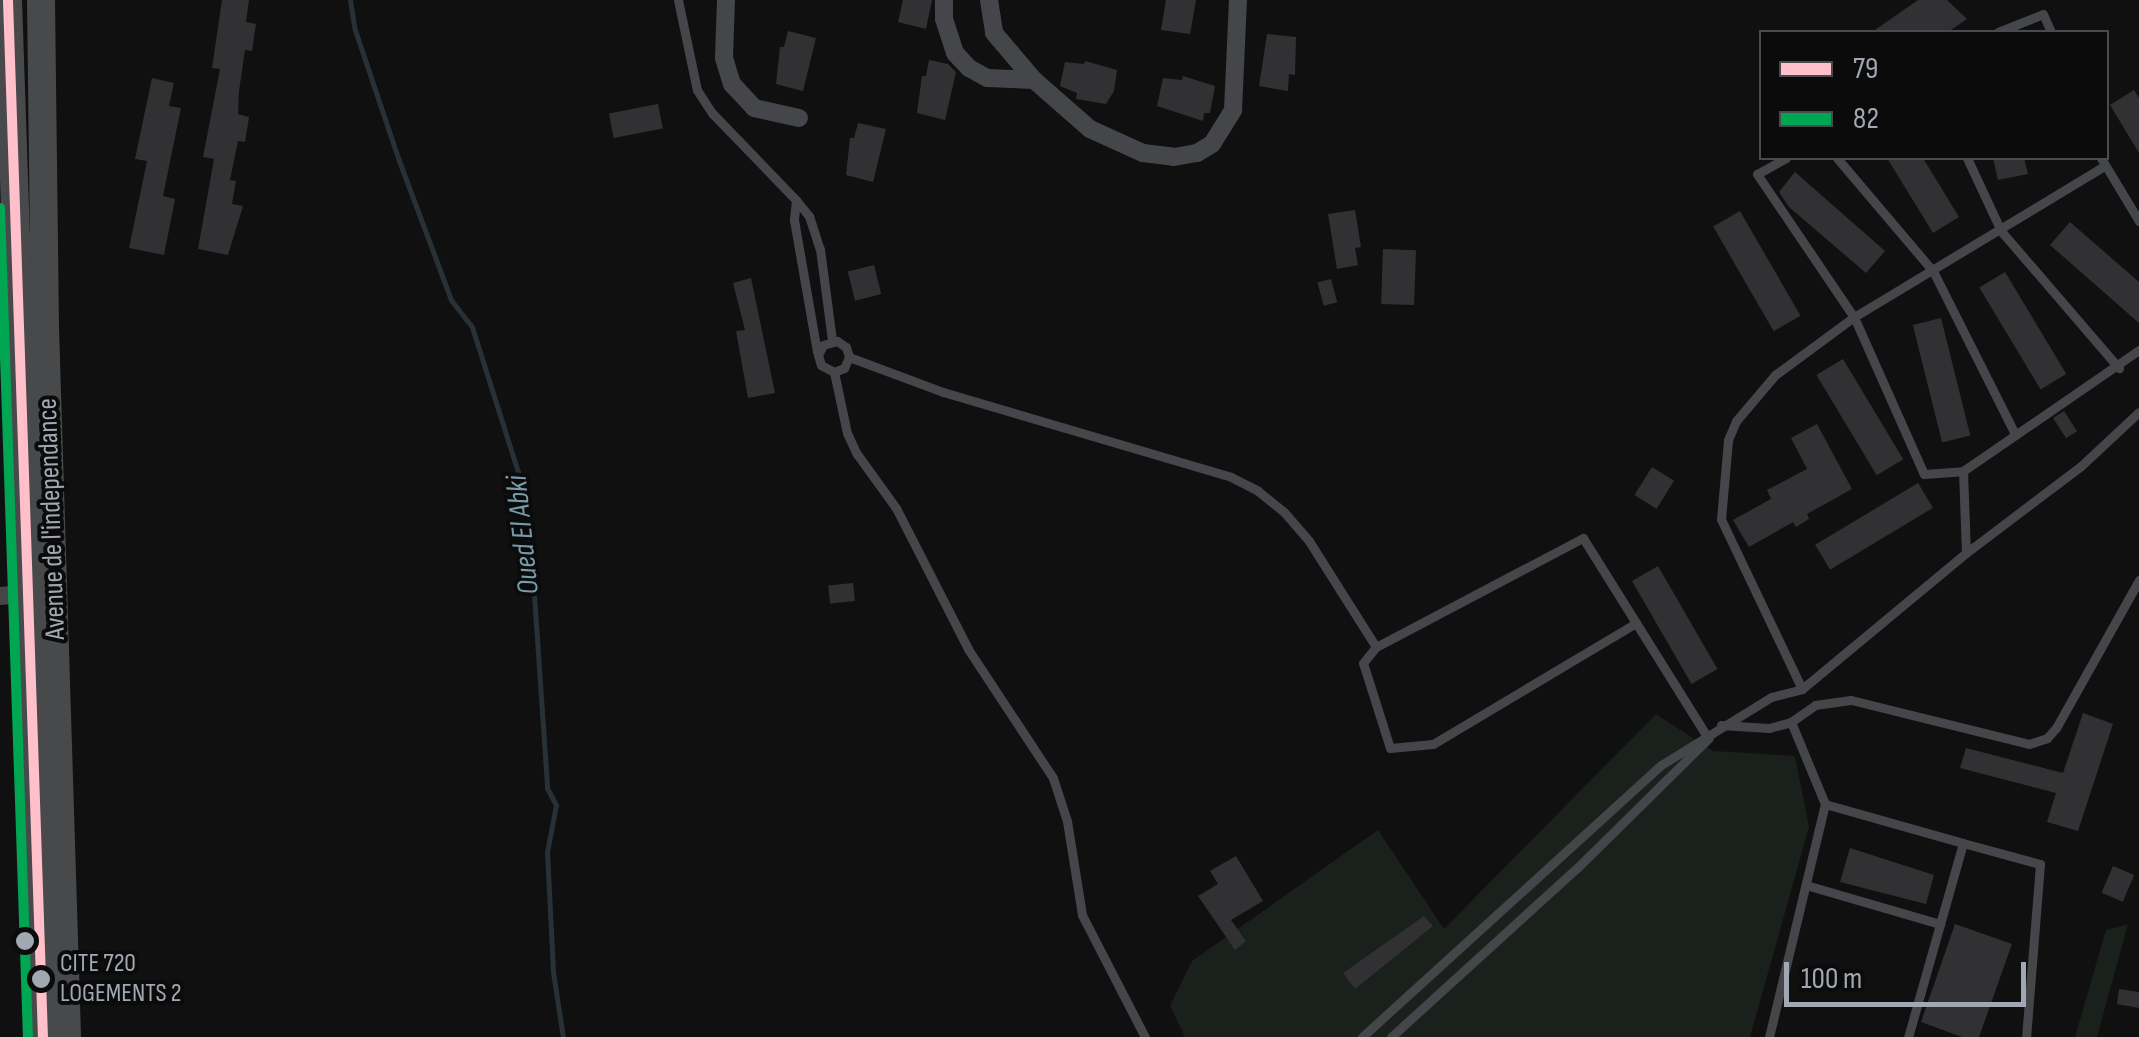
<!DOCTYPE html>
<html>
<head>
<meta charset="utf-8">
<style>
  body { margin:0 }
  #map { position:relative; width:2139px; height:1037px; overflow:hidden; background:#101011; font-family:"Sofia Sans Condensed",sans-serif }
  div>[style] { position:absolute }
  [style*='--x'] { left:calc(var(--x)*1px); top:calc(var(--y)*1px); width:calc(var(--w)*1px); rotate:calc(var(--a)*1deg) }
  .green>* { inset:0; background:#1a201b }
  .stream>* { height:5px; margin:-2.5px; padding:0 2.5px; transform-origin:2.5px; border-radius:2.5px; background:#283135 }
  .building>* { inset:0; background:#313133; transform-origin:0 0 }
  .service>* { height:9px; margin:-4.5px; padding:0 4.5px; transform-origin:4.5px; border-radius:4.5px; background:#454649 }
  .minor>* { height:18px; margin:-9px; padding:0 9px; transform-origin:9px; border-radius:9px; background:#454649 }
  .primary>* { height:28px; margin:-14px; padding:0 14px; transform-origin:14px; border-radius:14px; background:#47494b }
  .bus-1>* { height:10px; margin:-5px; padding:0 5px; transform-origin:5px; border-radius:5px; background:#ffc0cb }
  .bus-2>* { height:10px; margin:-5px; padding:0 5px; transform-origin:5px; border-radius:5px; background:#00a651 }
  .dots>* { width:28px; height:28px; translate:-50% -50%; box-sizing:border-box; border:5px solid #0b0b0c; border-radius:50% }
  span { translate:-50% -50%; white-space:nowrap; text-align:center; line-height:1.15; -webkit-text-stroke:8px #0b0b0c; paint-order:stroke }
  .bus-label { font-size:26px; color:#a1a8b1 }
  .left { translate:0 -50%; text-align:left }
  .street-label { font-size:28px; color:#a1a8b1 }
  .water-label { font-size:30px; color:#789bac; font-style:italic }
  .legend { position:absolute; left:1759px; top:30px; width:350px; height:130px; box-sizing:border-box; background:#0b0b0c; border:2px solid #474a4e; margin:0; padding:12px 18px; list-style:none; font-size:30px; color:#a1a8b1 }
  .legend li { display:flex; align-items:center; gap:20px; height:50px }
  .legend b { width:50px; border:2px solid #474a4e }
  .scale { position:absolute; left:1784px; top:962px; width:242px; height:45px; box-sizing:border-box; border:5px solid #a1a8b1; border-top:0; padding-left:12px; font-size:30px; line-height:35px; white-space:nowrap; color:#a1a8b1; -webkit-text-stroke:8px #0b0b0c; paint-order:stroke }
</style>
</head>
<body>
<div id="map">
  <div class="green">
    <i style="clip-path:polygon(1656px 714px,1713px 751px,1795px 756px,1809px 827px,1750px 1037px,1185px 1037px,1170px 1006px,1192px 961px,1378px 830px,1444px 929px)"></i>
    <i style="clip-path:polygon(2128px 924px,2097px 1037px,2075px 1037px,2106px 930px)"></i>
  </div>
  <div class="stream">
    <i style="--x:350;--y:0;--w:30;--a:81"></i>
    <i style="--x:355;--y:30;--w:135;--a:71.4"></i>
    <i style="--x:398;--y:158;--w:152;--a:69.5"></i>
    <i style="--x:451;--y:300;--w:34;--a:52"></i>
    <i style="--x:472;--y:327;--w:152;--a:72.4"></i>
    <i style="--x:518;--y:472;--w:109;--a:82.1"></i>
    <i style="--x:533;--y:580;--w:208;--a:86.1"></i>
    <i style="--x:547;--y:788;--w:19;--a:62"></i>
    <i style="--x:556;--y:805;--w:48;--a:100.8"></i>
    <i style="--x:547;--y:852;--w:120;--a:87.1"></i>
    <i style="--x:553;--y:972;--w:66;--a:81.3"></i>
  </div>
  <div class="building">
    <i style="clip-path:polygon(222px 0,249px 0,246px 22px,256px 24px,252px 51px,245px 50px,239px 91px,238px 114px,249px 117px,245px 142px,238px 141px,230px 180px,236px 181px,232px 204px,243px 206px,228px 255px,198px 249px,214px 159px,203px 157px,220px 69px,212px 68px)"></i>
    <i style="clip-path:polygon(903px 0,932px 0,926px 29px,898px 22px)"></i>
    <i style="clip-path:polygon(1166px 0,1196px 0,1190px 34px,1161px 30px)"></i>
    <i style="clip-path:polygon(1918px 0,1947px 0,1967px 19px,1948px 32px,1872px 32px)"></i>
    <i style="clip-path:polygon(788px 31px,816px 38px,803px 91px,776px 84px,780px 47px,784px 47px)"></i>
    <i style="clip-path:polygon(1267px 34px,1296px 37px,1295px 75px,1289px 74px,1288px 91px,1259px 86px)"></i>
    <i style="clip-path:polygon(929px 60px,948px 64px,956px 72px,945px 120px,917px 113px,922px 76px,926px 76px)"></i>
    <i style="clip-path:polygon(1085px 61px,1117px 70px,1114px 91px,1106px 104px,1076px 99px,1077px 93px,1060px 86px,1065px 62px,1084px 64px)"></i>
    <i style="clip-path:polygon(1183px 76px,1215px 86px,1210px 113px,1204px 113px,1203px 121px,1157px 106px,1163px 78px,1182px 80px)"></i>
    <i style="clip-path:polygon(152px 78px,174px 83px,169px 106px,181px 108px,163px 196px,175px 199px,164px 255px,129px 248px,147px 161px,135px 159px)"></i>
    <i style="clip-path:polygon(2134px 90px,2139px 98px,2139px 153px,2110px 105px)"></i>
    <i style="left:658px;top:104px;width:25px;height:50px;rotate:79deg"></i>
    <i style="clip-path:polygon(858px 123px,886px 129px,873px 182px,846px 175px,850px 138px,854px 138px)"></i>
    <i style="clip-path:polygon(1887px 158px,1923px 158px,1959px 217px,1933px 233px)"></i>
    <i style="clip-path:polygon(1993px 158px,2024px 158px,2028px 174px,1998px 180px)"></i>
    <i style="clip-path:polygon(1795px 172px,1885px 251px,1866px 273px,1789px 207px,1779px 192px)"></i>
    <i style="clip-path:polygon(1355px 210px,1361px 247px,1355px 248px,1358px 265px,1337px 269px,1328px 214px)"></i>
    <i style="left:1740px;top:211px;width:121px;height:31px;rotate:60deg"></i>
    <i style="clip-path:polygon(2070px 222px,2139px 282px,2139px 323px,2050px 245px)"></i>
    <i style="left:1383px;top:249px;width:33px;height:55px;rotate:2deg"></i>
    <i style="left:874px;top:265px;width:30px;height:27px;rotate:76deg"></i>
    <i style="left:2005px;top:272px;width:119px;height:30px;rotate:59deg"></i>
    <i style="clip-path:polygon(751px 278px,775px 393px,748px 398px,736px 331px,745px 330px,733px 283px)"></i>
    <i style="left:1331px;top:279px;width:24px;height:14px;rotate:75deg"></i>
    <i style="left:1941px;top:318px;width:121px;height:29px;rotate:76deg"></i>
    <i style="left:1843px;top:359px;width:117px;height:31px;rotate:59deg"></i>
    <i style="left:2064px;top:411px;width:24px;height:13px;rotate:57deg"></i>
    <i style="clip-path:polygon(1817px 424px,1852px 489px,1807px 514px,1809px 519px,1796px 527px,1793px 522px,1749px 547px,1733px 520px,1771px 499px,1767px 490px,1807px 469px,1791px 438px)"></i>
    <i style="left:1652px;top:467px;width:26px;height:33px;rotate:32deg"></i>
    <i style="left:1918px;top:483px;width:29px;height:120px;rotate:59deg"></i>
    <i style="left:1658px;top:566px;width:119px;height:30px;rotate:60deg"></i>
    <i style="left:853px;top:583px;width:18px;height:25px;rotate:84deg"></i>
    <i style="clip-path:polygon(2083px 713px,2113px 724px,2078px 831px,2047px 822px,2056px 793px,1960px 768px,1966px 748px,2063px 773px)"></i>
    <i style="clip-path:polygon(1850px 848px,1934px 875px,1926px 904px,1840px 882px)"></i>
    <i style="clip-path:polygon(1236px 856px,1263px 901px,1231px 920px,1246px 941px,1235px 950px,1198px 896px,1218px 884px,1210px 871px)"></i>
    <i style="left:2113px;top:866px;width:23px;height:29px;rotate:23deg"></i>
    <i style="clip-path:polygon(1424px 916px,1433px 926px,1355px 989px,1343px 973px)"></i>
    <i style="clip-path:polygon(1955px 924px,2012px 944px,1979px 1037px,1962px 1037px,1921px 1022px)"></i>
    <i style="clip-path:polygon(2119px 989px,2139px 992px,2139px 1008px,2117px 1004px)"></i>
  </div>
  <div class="service">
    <i style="--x:678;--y:0;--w:92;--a:78.1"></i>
    <i style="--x:697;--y:90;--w:27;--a:57"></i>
    <i style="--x:712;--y:113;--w:121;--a:46"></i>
    <i style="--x:796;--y:200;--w:20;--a:96"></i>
    <i style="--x:794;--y:220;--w:134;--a:80.1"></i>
    <i style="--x:1998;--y:32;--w:48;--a:-21.8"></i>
    <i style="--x:2043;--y:14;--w:20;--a:66"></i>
    <i style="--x:1786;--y:158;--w:33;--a:151"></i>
    <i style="--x:1757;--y:174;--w:173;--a:55.9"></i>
    <i style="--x:1854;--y:317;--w:172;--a:66"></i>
    <i style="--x:1924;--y:474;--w:39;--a:-4"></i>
    <i style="--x:1963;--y:471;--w:214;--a:-34.5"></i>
    <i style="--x:1837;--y:158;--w:148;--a:49.7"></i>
    <i style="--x:1933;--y:271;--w:182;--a:63.3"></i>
    <i style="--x:1967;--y:158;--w:81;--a:65"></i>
    <i style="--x:2001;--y:231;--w:181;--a:49.3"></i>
    <i style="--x:2101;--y:158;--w:74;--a:58.9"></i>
    <i style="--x:796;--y:200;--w:21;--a:51"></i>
    <i style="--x:809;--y:216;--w:35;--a:72"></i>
    <i style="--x:820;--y:249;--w:92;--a:82.5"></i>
    <i style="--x:849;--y:357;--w:12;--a:114"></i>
    <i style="--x:844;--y:368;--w:11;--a:158"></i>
    <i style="--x:834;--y:372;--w:15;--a:-152"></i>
    <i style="--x:821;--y:365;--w:10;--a:-107"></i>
    <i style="--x:818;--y:355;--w:11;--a:-63"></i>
    <i style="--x:823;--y:345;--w:15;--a:-16"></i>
    <i style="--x:837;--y:341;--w:11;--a:34"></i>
    <i style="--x:846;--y:347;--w:10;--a:73"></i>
    <i style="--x:849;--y:357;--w:100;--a:20.4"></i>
    <i style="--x:943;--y:392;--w:300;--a:16.4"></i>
    <i style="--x:1231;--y:477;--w:30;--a:27"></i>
    <i style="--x:1258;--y:491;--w:33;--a:39"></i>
    <i style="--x:1284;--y:512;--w:38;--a:49"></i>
    <i style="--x:1309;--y:541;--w:125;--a:57.7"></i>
    <i style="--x:834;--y:372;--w:62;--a:78"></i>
    <i style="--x:847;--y:433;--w:23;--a:65"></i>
    <i style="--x:857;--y:454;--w:67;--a:54.2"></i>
    <i style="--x:896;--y:508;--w:158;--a:62.9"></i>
    <i style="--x:968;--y:649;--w:154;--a:56.6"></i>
    <i style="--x:1053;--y:778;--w:45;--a:72"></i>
    <i style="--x:1067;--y:821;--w:95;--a:80.9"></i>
    <i style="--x:1082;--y:915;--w:137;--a:62.7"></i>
    <i style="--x:1963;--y:471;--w:82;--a:87.9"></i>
    <i style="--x:1636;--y:623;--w:236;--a:149.2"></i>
    <i style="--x:1433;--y:744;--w:43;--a:174.7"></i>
    <i style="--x:1390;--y:748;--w:89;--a:-107.6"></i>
    <i style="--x:1363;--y:663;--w:21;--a:-51"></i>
    <i style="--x:1376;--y:647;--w:234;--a:-27.8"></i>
    <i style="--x:1583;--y:538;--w:232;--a:58"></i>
    <i style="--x:1802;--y:689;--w:188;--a:-115.5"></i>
    <i style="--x:1721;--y:519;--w:79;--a:-84.9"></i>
    <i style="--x:1728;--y:440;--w:21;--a:-67"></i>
    <i style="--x:1736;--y:421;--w:60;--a:-49.7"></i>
    <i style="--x:1775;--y:375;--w:98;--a:-36.3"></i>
    <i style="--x:1854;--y:317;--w:292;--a:-31.1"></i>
    <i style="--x:1721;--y:725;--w:48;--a:3.6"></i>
    <i style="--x:1769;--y:728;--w:23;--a:-15"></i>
    <i style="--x:1791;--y:722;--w:29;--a:-35"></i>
    <i style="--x:1815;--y:705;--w:36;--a:-8"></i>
    <i style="--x:1851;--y:700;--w:183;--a:13.9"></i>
    <i style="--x:2029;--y:744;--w:19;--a:-18"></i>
    <i style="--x:2047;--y:738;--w:13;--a:-48"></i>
    <i style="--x:2056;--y:728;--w:170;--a:-60.7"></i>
    <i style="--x:1825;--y:804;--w:143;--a:15.8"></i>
    <i style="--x:1963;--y:843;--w:202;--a:105.8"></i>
    <i style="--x:1963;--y:843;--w:80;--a:15.3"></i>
    <i style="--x:2040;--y:864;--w:174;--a:94.6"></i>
    <i style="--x:1806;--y:885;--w:140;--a:16.2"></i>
    <i style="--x:1362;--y:1037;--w:404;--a:-42.3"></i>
    <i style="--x:1661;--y:765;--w:129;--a:-31.7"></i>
    <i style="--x:1771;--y:697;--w:32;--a:-14"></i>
    <i style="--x:1802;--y:689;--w:213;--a:-39.7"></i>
    <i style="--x:1966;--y:553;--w:144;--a:-37.1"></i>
    <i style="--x:2081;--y:466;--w:79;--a:-43"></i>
    <i style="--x:1391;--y:1037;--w:251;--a:-42.3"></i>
    <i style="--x:1577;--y:868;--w:185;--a:-44.6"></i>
    <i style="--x:1769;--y:1037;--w:240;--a:-76.5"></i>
    <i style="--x:1825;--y:804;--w:89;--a:-112.5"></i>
  </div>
  <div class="minor">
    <i style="--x:726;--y:0;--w:58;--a:92"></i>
    <i style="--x:724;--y:58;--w:27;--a:73"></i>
    <i style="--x:732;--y:84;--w:33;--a:47"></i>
    <i style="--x:754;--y:108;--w:46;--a:12.5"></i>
    <i style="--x:944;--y:0;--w:19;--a:90"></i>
    <i style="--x:944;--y:19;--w:36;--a:72"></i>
    <i style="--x:955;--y:53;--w:21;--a:47"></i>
    <i style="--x:969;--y:68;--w:21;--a:29"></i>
    <i style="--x:987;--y:78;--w:47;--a:2.4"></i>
    <i style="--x:1034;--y:80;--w:74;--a:41.2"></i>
    <i style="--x:1090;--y:129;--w:58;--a:24.4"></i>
    <i style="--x:1143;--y:153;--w:31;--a:7"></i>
    <i style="--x:1174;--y:157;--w:23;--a:-10"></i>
    <i style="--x:1197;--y:153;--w:17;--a:-31"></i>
    <i style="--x:1212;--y:144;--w:40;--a:-58"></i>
    <i style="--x:1233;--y:110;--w:110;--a:-87.4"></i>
    <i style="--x:989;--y:0;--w:33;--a:81"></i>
    <i style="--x:994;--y:33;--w:62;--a:49.6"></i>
    <i style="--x:0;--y:596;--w:25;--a:-5"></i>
  </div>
  <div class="primary">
    <i style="--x:8;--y:0;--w:1038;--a:88.07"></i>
    <i style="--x:41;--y:0;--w:328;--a:89.3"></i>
    <i style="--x:45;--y:328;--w:709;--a:88.22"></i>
  </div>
  <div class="bus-1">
    <i style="--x:8;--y:0;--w:1038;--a:88.07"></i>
  </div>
  <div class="bus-2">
    <i style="--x:0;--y:208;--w:829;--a:88.07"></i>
  </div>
  <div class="dots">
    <i style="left:25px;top:941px;background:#a1a8b1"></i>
    <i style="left:41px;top:979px;background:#a1a8b1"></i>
  </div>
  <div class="bus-label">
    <span class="left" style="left:60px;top:979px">CITE 720<br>LOGEMENTS 2</span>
  </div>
  <div class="street-label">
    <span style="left:52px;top:519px;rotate:-92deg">Avenue de l'independance</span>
  </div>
  <div class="water-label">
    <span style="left:523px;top:535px;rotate:-96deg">Oued El Abki</span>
  </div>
  <ul class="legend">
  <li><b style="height:12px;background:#ffc0cb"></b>79</li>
  <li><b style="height:12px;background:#00a651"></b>82</li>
  </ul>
  <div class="scale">100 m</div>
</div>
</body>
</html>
